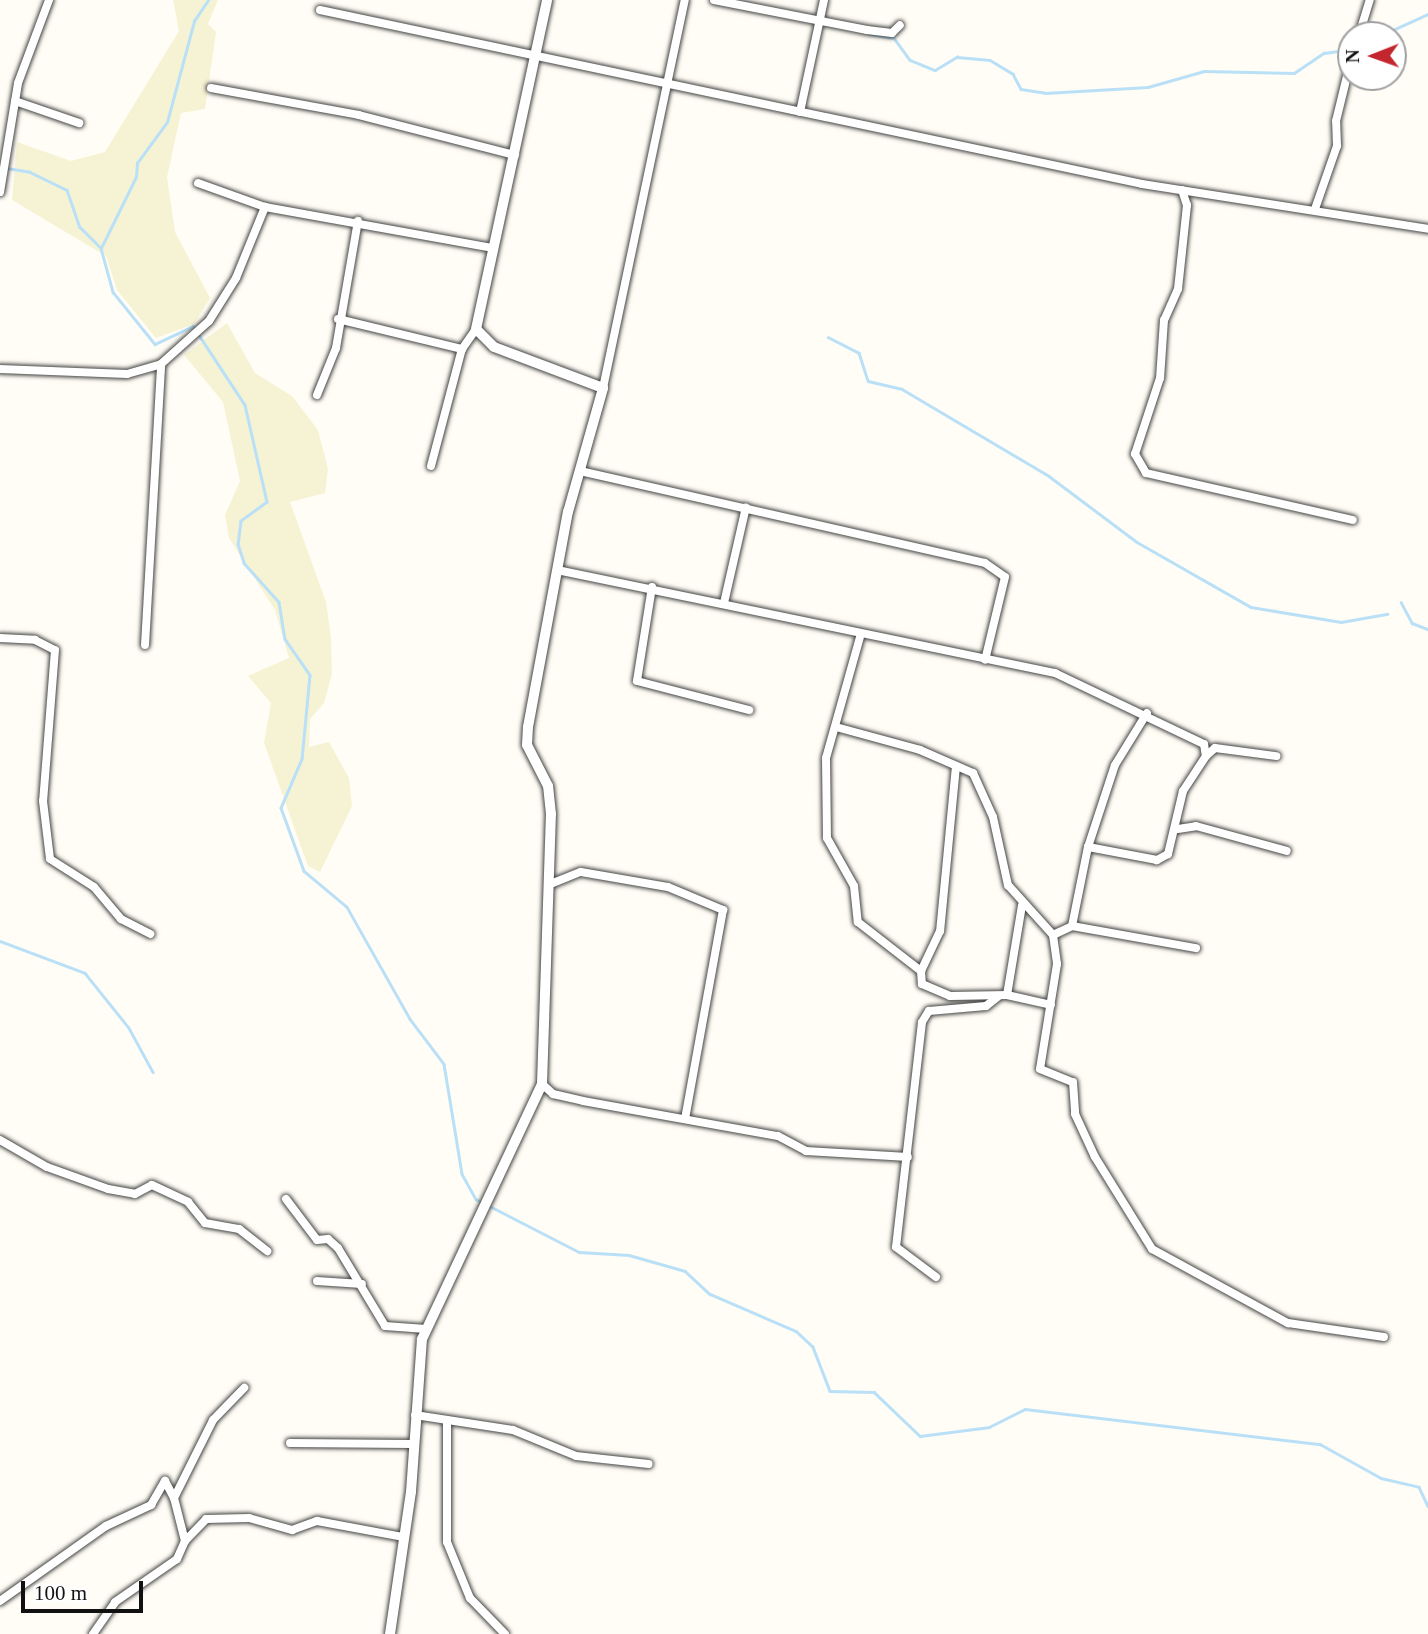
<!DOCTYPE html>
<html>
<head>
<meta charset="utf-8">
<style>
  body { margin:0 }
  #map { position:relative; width:1428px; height:1634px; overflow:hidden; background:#fffdf5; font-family:Georgia,serif }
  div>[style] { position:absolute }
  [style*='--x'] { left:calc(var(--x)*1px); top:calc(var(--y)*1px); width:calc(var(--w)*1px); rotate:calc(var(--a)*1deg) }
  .farmland>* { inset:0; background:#f6f3d4 }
  .stream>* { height:2.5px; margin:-1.25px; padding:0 1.25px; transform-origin:1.25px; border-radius:1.25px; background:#b9e0f7 }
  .roads { filter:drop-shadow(0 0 2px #444) drop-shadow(0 0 2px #444) }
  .minor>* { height:8px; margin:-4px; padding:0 4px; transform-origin:4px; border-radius:4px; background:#fff }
  .tertiary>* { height:10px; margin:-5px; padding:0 5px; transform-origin:5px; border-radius:5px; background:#fff }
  span { translate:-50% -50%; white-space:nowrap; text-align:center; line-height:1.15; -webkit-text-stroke:7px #fff; paint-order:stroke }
  .north { position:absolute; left:1337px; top:21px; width:70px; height:70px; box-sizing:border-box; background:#fff; border:2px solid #a0a0a0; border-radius:50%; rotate:269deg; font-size:19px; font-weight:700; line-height:28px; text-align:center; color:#111 }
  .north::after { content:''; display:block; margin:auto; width:24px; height:32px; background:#c4262e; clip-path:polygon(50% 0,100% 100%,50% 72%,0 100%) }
  .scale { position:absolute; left:21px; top:1581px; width:122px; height:32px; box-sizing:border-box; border:4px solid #111; border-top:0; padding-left:9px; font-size:21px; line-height:24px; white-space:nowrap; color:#111; -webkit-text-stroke:5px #fff; paint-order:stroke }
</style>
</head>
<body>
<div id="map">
  <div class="farmland">
    <i style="clip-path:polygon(173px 0,218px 0,208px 24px,216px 32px,205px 109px,181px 113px,167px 177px,175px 232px,210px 298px,194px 324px,156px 338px,117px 290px,106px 256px,12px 200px,17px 142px,71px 161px,105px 152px,179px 31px)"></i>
    <i style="clip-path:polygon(227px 323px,255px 373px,292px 396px,318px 430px,328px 469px,325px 493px,290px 502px,326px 602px,331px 637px,332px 674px,324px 703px,310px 719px,309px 747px,329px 742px,349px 778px,352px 806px,320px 872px,308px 866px,264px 743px,271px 703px,248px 676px,289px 658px,275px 610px,229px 538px,225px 515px,240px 481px,223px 402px,184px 355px)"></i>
  </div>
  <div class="stream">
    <i style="--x:869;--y:34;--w:25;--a:9"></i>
    <i style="--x:894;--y:38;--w:27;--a:54"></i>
    <i style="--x:910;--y:60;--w:27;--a:22"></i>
    <i style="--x:935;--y:70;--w:26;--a:-31"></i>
    <i style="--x:957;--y:57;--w:33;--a:5"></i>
    <i style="--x:990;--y:60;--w:27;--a:31"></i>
    <i style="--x:1013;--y:74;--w:17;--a:62"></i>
    <i style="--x:1021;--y:89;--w:24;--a:9"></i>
    <i style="--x:1045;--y:93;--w:103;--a:-3.3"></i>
    <i style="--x:1148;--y:87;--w:58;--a:-15.9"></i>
    <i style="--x:1204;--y:71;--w:90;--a:1.3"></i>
    <i style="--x:1294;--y:73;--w:36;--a:-34"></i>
    <i style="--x:1324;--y:53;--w:27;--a:-8"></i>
    <i style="--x:1382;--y:35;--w:51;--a:-24.5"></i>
    <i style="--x:0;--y:167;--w:30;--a:9"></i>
    <i style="--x:30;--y:172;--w:41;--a:25.9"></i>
    <i style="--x:67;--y:190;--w:39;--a:71"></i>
    <i style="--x:80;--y:227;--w:30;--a:45"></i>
    <i style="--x:101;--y:248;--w:46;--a:74.7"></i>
    <i style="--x:113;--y:292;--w:67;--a:51.1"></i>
    <i style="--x:155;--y:344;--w:42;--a:-25.3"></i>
    <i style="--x:193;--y:326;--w:95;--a:56.6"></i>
    <i style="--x:245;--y:405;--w:99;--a:77.2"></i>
    <i style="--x:267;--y:502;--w:32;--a:144"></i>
    <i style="--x:241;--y:521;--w:23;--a:97"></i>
    <i style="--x:238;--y:544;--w:20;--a:72"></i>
    <i style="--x:244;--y:563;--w:52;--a:48.1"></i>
    <i style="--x:279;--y:602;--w:37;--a:81"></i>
    <i style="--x:285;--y:639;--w:44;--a:55.2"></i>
    <i style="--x:310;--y:675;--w:84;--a:95.4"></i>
    <i style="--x:302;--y:759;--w:53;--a:113.2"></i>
    <i style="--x:281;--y:808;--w:67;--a:69.9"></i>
    <i style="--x:304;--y:871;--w:56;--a:39.9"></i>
    <i style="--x:347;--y:907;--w:129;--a:60.6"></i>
    <i style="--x:410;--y:1019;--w:56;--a:52.9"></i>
    <i style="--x:444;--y:1064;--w:111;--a:80.7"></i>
    <i style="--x:462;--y:1174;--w:29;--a:61"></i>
    <i style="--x:476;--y:1199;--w:116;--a:27.2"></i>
    <i style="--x:579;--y:1252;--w:50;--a:3.4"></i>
    <i style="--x:629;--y:1255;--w:58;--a:15.9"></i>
    <i style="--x:685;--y:1271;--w:34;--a:43"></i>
    <i style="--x:710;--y:1294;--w:94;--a:23.3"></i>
    <i style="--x:796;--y:1331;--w:23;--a:43"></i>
    <i style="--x:813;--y:1347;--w:47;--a:68.9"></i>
    <i style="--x:830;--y:1391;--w:44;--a:1.3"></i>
    <i style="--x:874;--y:1392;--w:64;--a:43.7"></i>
    <i style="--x:920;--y:1436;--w:70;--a:-7.4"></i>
    <i style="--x:989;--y:1427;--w:40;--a:-26.6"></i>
    <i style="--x:1025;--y:1409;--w:297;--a:6.8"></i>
    <i style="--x:1320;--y:1444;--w:70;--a:29.1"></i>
    <i style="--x:1381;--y:1478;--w:39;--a:13"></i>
    <i style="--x:1419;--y:1487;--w:21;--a:65"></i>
    <i style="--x:101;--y:248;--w:79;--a:-63.8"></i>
    <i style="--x:136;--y:177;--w:14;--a:-86"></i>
    <i style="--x:137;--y:163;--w:51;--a:-53.8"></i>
    <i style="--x:167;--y:122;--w:105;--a:-75"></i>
    <i style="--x:194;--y:21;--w:25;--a:-56"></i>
    <i style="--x:828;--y:337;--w:35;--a:27"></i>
    <i style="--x:859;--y:353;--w:29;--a:72"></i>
    <i style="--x:868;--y:381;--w:35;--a:13"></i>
    <i style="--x:902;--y:389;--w:171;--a:30.6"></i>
    <i style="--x:1049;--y:476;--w:110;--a:36.9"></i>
    <i style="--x:1137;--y:542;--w:131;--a:29.7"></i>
    <i style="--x:1251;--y:607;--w:91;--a:9.5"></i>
    <i style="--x:1341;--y:622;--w:47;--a:-9.9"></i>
    <i style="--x:1401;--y:602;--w:24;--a:62"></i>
    <i style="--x:1412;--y:623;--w:17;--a:21"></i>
    <i style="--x:0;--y:941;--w:91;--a:20.6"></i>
    <i style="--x:85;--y:973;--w:70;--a:51.3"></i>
    <i style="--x:129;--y:1028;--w:50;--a:61.4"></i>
  </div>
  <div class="roads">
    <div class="minor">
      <i style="--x:714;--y:0;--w:156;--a:11.1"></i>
      <i style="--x:867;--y:30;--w:25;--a:7"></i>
      <i style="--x:892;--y:33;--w:11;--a:-45"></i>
      <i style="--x:320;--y:10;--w:840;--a:11.95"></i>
      <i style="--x:1142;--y:184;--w:290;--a:8.9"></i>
      <i style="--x:1359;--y:35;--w:37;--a:-73"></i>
      <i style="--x:211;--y:88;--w:150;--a:10.3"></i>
      <i style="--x:359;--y:115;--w:161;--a:14.4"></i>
      <i style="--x:15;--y:101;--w:68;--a:19"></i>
      <i style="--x:800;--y:112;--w:115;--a:-77.9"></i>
      <i style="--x:198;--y:183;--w:71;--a:19.7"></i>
      <i style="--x:265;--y:207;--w:232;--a:10.2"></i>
      <i style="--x:1182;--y:190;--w:16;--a:72"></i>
      <i style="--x:1187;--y:205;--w:84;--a:96.1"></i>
      <i style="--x:1178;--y:289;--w:34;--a:114"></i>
      <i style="--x:1164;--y:320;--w:58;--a:93.9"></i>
      <i style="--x:1160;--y:378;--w:80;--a:108.2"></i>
      <i style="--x:1135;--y:454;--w:22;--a:60"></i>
      <i style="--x:1146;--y:473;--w:212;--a:12.8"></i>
      <i style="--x:0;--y:192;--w:110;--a:-80.6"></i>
      <i style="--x:18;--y:83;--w:89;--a:-69.5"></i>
      <i style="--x:1315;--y:209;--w:67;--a:-70.8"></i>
      <i style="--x:1337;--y:146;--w:25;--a:-92"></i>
      <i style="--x:1336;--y:121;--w:63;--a:-76.2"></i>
      <i style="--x:338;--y:319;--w:128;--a:13.6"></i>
      <i style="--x:0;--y:369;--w:127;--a:2.3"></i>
      <i style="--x:127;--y:374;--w:35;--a:-16"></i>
      <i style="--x:161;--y:364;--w:64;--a:-41.9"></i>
      <i style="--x:209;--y:321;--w:51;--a:-57.9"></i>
      <i style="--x:236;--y:278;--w:77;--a:-67.8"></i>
      <i style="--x:603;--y:388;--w:397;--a:-78.1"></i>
      <i style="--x:317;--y:395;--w:51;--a:-68"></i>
      <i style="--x:336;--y:348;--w:129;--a:-80.2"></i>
      <i style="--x:431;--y:466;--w:121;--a:-75.2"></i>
      <i style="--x:462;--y:349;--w:24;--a:-55"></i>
      <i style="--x:580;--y:471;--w:415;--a:12.8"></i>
      <i style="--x:985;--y:563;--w:24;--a:35"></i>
      <i style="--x:1005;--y:577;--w:85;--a:103.5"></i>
      <i style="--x:557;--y:570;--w:509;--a:11.69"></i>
      <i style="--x:1055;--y:673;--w:165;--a:25.5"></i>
      <i style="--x:1204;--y:744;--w:12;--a:81"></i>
      <i style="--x:1206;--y:756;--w:42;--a:123.3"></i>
      <i style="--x:1183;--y:791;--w:65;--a:103.4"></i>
      <i style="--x:1168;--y:854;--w:13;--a:151"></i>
      <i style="--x:1157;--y:860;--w:70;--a:-169.3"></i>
      <i style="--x:652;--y:587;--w:95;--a:99.1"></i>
      <i style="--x:637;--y:681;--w:116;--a:14.5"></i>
      <i style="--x:724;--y:603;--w:98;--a:-77.1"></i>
      <i style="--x:860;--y:637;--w:126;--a:105.7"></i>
      <i style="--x:826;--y:758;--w:80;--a:89.3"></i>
      <i style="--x:827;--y:838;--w:55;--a:60.6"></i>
      <i style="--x:854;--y:886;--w:36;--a:84"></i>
      <i style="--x:858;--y:922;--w:80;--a:37.9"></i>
      <i style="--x:0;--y:638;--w:35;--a:3"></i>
      <i style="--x:35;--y:640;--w:22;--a:27"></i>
      <i style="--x:55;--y:650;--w:151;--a:94.5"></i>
      <i style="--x:43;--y:801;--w:58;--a:83.1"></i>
      <i style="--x:50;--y:859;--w:52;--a:32.5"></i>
      <i style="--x:94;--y:887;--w:42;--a:49.8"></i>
      <i style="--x:121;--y:919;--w:33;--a:27"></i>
      <i style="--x:145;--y:645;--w:281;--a:-86.7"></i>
      <i style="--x:836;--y:727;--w:87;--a:15.3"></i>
      <i style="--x:920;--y:750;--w:58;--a:23.5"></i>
      <i style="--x:973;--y:773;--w:48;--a:65.6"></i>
      <i style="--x:993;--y:817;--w:70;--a:77.6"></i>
      <i style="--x:1008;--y:885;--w:67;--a:48"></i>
      <i style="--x:1053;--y:935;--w:29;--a:82"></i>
      <i style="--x:1057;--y:964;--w:106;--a:99.2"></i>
      <i style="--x:1040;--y:1069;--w:35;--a:22"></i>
      <i style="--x:1073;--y:1082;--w:32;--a:86"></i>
      <i style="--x:1075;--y:1114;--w:47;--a:65.1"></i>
      <i style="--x:1095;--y:1157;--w:108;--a:58.2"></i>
      <i style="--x:1152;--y:1249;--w:155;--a:28.6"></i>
      <i style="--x:1288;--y:1323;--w:97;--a:8.3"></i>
      <i style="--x:1206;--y:756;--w:12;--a:-42"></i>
      <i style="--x:1215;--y:748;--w:62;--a:7.5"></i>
      <i style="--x:956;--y:766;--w:166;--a:95.5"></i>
      <i style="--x:940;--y:931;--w:44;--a:115.4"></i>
      <i style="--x:921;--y:971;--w:13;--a:86"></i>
      <i style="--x:922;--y:984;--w:30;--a:23"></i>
      <i style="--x:950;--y:996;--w:57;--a:-1"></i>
      <i style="--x:1007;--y:995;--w:45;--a:12.8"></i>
      <i style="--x:1178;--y:829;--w:18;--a:-9"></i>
      <i style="--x:1196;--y:826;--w:94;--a:15.4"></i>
      <i style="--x:548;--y:885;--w:35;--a:-22"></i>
      <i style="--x:581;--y:872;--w:88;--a:9.8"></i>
      <i style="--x:668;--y:887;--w:60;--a:22.7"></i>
      <i style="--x:723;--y:910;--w:212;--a:100.3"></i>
      <i style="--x:1072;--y:926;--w:81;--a:-78.6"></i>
      <i style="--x:1088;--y:847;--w:86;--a:-71.8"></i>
      <i style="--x:1115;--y:765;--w:61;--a:-58.4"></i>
      <i style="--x:1053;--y:935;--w:21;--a:-25"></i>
      <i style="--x:1072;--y:926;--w:126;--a:10.1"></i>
      <i style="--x:1007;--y:995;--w:91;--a:-80.5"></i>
      <i style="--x:542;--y:1084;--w:15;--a:42"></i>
      <i style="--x:553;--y:1094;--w:31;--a:13"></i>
      <i style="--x:583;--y:1101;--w:198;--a:10.2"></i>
      <i style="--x:778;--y:1136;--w:32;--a:28"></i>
      <i style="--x:806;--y:1151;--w:102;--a:3.4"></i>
      <i style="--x:0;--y:1140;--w:54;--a:29.9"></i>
      <i style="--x:47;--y:1167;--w:65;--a:19.8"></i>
      <i style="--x:108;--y:1189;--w:27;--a:10"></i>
      <i style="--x:135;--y:1194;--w:19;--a:-28"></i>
      <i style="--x:152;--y:1185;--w:40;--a:25"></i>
      <i style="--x:188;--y:1202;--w:27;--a:51"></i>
      <i style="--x:205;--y:1223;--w:35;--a:10"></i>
      <i style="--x:239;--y:1229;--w:36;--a:38"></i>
      <i style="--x:286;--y:1199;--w:51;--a:52.9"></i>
      <i style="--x:317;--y:1240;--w:11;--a:-5"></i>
      <i style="--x:328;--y:1239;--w:13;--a:42"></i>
      <i style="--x:338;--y:1248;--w:91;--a:58.9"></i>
      <i style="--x:385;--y:1326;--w:41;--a:4.2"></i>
      <i style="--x:936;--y:1277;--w:50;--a:-143.1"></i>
      <i style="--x:896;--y:1247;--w:226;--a:-83.4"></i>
      <i style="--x:922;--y:1022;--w:13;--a:-58"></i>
      <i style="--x:929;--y:1011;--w:57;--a:-5"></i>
      <i style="--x:986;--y:1006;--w:16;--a:-38"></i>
      <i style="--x:317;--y:1281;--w:45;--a:3.8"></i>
      <i style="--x:415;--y:1415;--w:99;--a:8.7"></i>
      <i style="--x:513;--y:1430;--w:68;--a:22.4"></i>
      <i style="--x:576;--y:1456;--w:73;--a:6.3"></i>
      <i style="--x:447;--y:1420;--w:122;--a:90"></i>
      <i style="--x:447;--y:1542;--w:61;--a:67.7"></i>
      <i style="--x:470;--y:1598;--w:50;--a:45.8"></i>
      <i style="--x:290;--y:1443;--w:123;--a:0.5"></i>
      <i style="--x:185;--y:1541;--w:30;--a:-46"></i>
      <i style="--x:206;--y:1519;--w:43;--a:-1.3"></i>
      <i style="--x:249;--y:1518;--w:45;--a:15.6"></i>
      <i style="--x:292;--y:1530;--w:27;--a:-20"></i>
      <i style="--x:317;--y:1521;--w:87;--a:10.5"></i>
      <i style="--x:0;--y:1601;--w:130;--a:-35.3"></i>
      <i style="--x:106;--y:1526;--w:50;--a:-25"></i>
      <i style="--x:151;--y:1505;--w:28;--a:-60"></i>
      <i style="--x:165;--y:1481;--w:19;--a:62"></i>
      <i style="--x:93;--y:1634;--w:39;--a:-55"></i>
      <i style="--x:115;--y:1602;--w:75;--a:-34.7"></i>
      <i style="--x:177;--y:1559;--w:20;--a:-66"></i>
      <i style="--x:185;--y:1541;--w:44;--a:-104.3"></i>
      <i style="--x:174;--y:1498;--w:87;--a:-63.4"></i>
      <i style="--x:213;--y:1420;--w:45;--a:-45.9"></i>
    </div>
    <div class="tertiary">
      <i style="--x:390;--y:1634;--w:144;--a:-81.6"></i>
      <i style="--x:411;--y:1492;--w:153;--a:-85.9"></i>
      <i style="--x:422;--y:1339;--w:282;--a:-64.8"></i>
      <i style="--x:542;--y:1084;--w:270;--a:-88.1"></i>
      <i style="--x:551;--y:814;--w:28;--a:-96"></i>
      <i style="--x:548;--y:786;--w:46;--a:-117.1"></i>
      <i style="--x:527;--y:745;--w:18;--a:-87"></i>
      <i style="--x:528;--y:727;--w:219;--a:-79.5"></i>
      <i style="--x:568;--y:512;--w:129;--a:-74.2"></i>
      <i style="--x:603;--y:388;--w:116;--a:-159.4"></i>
      <i style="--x:494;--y:347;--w:25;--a:-135"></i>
      <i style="--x:476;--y:329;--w:337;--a:-77.8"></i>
    </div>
  </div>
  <div class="north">N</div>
  <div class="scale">100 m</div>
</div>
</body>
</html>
